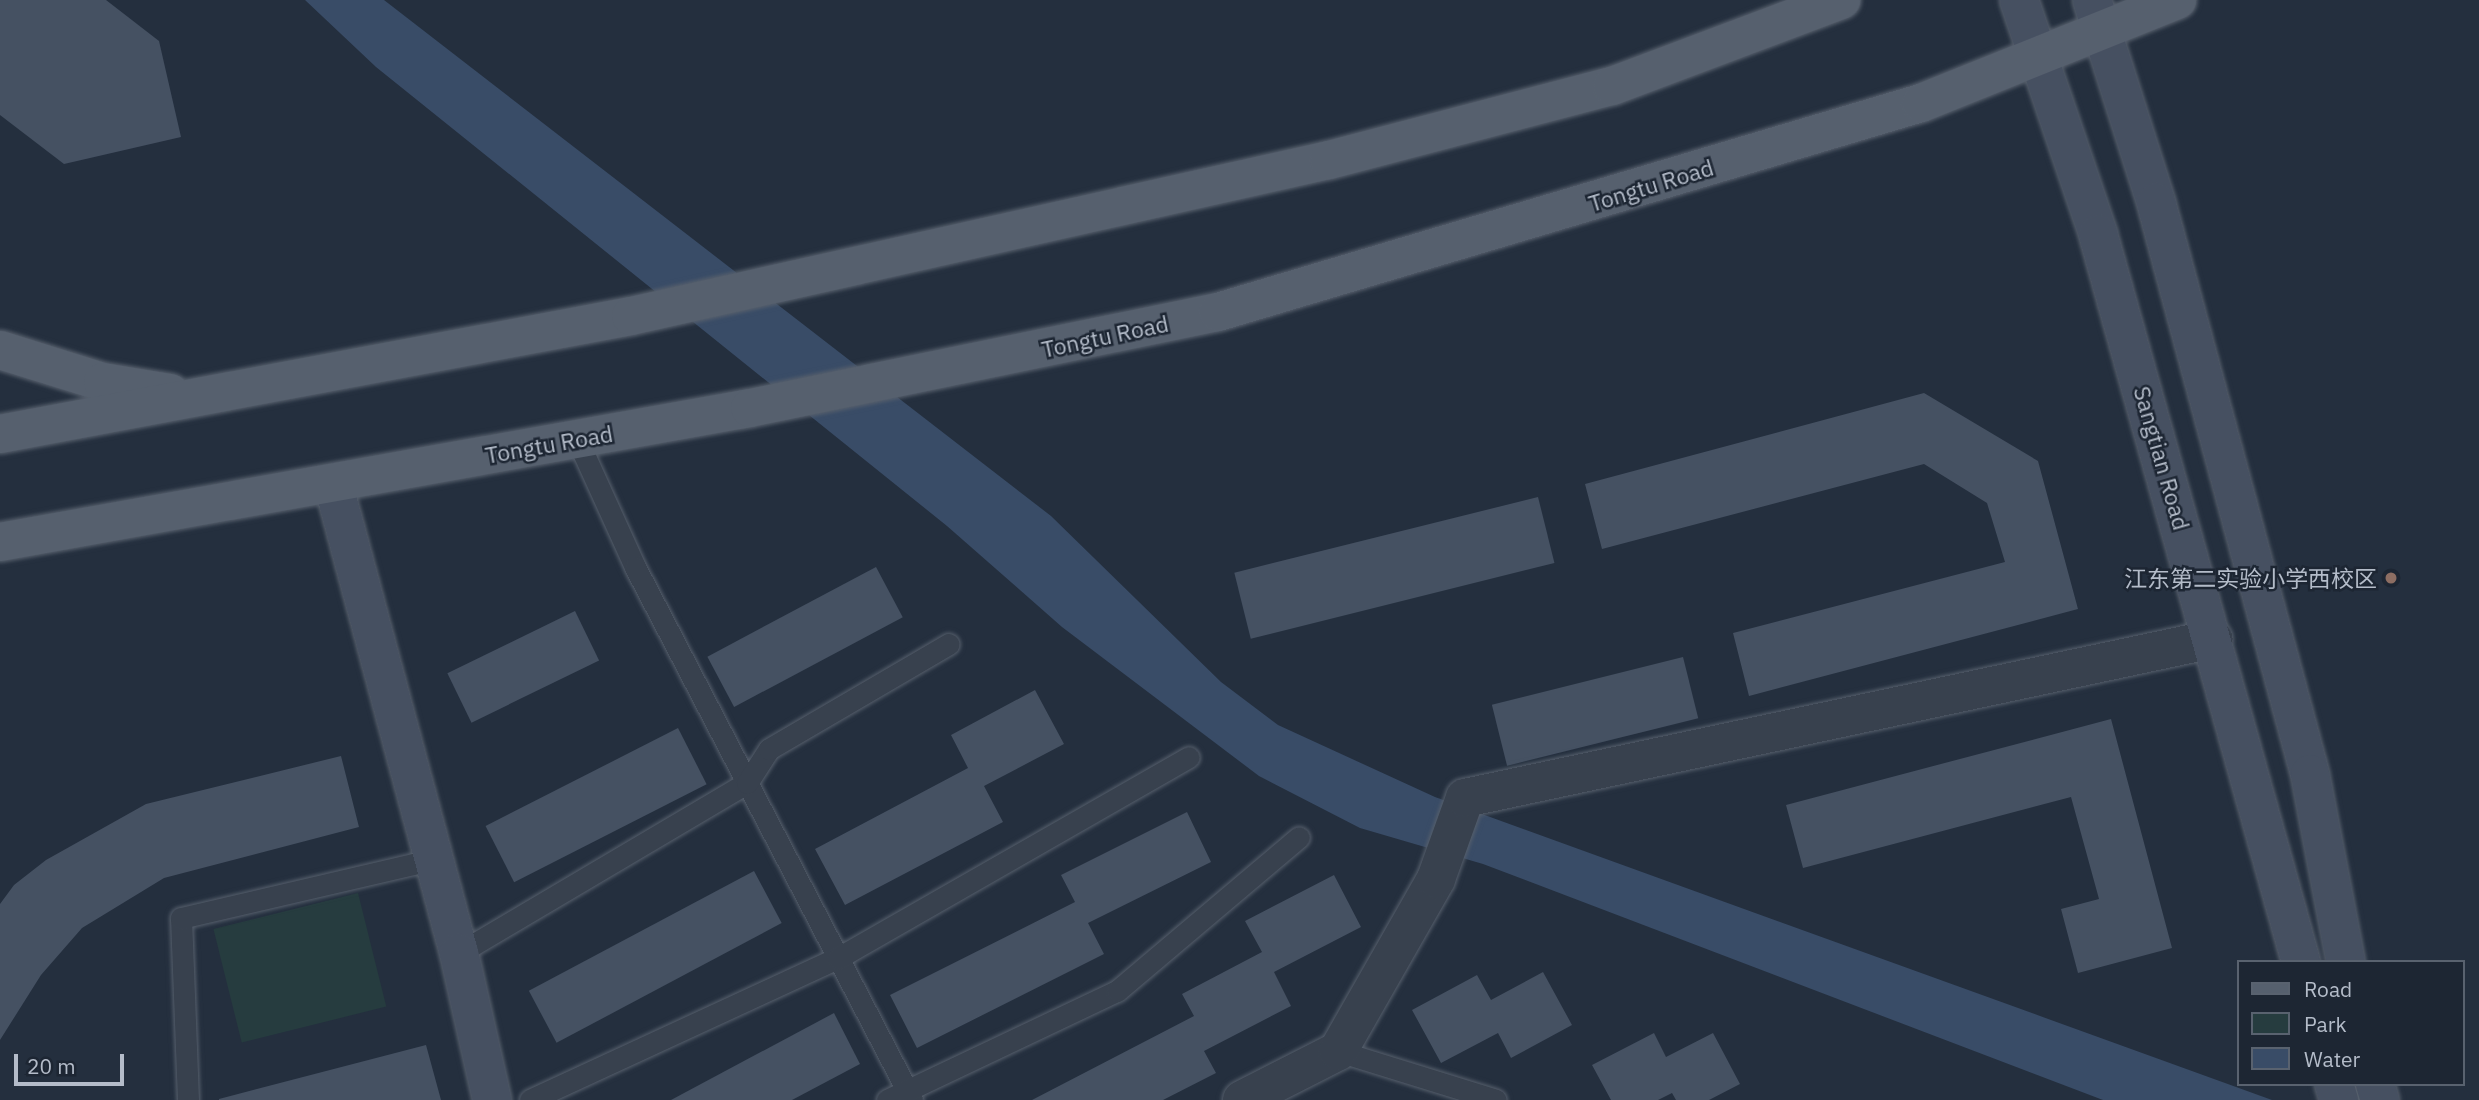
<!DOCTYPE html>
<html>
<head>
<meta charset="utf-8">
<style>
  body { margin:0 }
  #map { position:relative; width:2479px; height:1100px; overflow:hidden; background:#242f3e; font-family:"IBM Plex Sans","Noto Sans SC",sans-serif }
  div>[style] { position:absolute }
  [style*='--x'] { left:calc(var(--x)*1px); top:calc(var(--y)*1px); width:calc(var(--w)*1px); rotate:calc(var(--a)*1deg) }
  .green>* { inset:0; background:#263c3f; transform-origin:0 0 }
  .water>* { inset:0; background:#394c67 }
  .building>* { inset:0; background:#455162; transform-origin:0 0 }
  .roads { filter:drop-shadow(0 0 2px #565f6c) drop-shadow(0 0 2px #565f6c) }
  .lane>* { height:21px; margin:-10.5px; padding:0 10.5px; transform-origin:10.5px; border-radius:10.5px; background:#38414e }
  .street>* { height:38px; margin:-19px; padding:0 19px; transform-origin:19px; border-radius:19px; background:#38414e }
  .secondary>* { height:38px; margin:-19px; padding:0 19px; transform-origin:19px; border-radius:19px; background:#465061 }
  .primary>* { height:38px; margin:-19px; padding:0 19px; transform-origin:19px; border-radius:19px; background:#56606e }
  .dots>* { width:19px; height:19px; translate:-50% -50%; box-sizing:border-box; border:4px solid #1d2633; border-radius:50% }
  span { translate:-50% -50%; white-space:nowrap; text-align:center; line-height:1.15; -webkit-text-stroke:5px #1d2633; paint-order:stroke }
  .street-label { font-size:23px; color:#b4bcc9 }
  .poi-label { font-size:23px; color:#b4bcc9 }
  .right { translate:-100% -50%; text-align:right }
  .legend { position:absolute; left:2237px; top:960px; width:228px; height:126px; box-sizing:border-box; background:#1d2633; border:2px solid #59626f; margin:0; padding:9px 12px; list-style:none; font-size:21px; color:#b4bcc9 }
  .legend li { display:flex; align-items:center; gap:14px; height:35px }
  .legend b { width:35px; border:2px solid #59626f }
  .scale { position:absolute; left:14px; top:1054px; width:110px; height:32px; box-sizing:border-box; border:4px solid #b4bcc9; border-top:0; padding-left:9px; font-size:21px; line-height:24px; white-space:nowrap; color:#b4bcc9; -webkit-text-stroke:5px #1d2633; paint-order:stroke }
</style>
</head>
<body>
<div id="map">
  <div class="green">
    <i style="left:358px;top:893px;width:117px;height:149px;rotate:76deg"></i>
  </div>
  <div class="water">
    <i style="clip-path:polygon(305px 0,384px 0,1051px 516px,1221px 682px,1278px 725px,1435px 797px,2272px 1100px,2103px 1100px,1483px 864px,1360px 828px,1259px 776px,1062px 627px,947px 526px,376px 67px)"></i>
  </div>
  <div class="building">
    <i style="clip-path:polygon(0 0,106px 0,159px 41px,181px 137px,64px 164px,0 115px)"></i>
    <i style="clip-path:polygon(1924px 393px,2038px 461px,2078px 609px,1749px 696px,1733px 633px,2005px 562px,1987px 503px,1924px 464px,1602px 549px,1585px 484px)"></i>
    <i style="left:1538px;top:497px;width:68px;height:313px;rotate:76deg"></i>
    <i style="left:876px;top:567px;width:57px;height:191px;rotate:62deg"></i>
    <i style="left:575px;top:611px;width:55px;height:142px;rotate:64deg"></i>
    <i style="left:1683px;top:657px;width:63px;height:197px;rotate:76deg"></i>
    <i style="clip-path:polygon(1035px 690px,1064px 744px,984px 786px,1003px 822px,845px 905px,815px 849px,968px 768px,951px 735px)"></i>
    <i style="clip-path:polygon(2111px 719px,2172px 948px,2078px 973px,2061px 909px,2099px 899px,2071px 797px,1803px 868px,1786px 805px)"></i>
    <i style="left:678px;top:728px;width:63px;height:216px;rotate:63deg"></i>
    <i style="clip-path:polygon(341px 756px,359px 827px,164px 878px,82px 928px,41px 975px,0 1040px,0 904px,14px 885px,46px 860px,146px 804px)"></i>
    <i style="clip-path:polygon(1187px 812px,1211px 862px,1088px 923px,1104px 954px,917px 1048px,890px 995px,1075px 902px,1061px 875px)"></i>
    <i style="left:754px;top:871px;width:59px;height:255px;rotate:62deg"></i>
    <i style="clip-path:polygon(1334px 875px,1361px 927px,1274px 972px,1291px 1006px,1204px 1051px,1216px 1073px,1163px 1100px,1032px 1100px,1194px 1016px,1182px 994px,1262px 952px,1245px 921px)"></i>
    <i style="clip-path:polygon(1543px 972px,1572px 1025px,1511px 1058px,1498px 1033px,1441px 1063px,1412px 1010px,1477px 975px,1491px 1000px)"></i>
    <i style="clip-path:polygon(834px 1013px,860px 1064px,792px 1100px,671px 1100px)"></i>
    <i style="clip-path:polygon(1654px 1033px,1666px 1057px,1713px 1033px,1740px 1084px,1709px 1100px,1676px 1100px,1672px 1093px,1658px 1100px,1611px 1100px,1592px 1065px)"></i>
    <i style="clip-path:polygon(426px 1045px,441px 1100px,219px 1100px,219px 1099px)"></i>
  </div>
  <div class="roads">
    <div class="lane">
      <i style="--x:577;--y:439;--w:141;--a:65.6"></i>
      <i style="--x:635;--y:567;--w:601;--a:62.54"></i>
      <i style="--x:459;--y:953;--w:334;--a:-30.6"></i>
      <i style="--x:747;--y:783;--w:40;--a:-57.1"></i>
      <i style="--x:769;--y:749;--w:208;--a:-30.3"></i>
      <i style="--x:1338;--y:1051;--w:165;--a:17.2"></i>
      <i style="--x:188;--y:1100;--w:182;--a:-92.2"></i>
      <i style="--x:181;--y:918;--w:260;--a:-13.1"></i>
      <i style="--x:530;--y:1100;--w:339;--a:-24.8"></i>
      <i style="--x:838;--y:958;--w:404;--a:-29.8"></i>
      <i style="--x:887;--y:1100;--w:255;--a:-25.4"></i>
      <i style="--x:1117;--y:991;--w:238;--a:-40.2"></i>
    </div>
    <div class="street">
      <i style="--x:1242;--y:1100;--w:108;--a:-27"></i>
      <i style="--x:1338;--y:1051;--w:198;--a:-60.3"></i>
      <i style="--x:1436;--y:879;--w:86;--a:-70.3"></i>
      <i style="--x:1465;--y:798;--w:765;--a:-12"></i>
    </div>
    <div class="secondary">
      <i style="--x:2019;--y:0;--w:247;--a:71.3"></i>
      <i style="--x:2098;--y:234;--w:756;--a:74.42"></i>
      <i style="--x:2092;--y:0;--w:212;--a:72.4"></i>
      <i style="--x:2156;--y:202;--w:592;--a:74.93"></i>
      <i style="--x:2310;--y:774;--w:191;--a:79.2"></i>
      <i style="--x:333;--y:483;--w:487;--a:75"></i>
      <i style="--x:459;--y:953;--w:151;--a:77.3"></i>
      <i style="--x:2334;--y:1084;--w:17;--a:73"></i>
      <i style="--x:2375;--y:1084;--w:17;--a:73"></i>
    </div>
    <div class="primary">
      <i style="--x:0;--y:350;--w:108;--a:17.3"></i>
      <i style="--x:103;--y:382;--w:68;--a:9.3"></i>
      <i style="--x:0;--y:434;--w:642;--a:-10.59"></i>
      <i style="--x:631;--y:316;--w:715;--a:-12.6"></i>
      <i style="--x:1329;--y:160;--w:293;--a:-14.7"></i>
      <i style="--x:1612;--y:86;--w:245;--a:-20.6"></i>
      <i style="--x:0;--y:542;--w:762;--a:-10.13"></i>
      <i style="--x:750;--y:408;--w:478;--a:-11.6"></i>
      <i style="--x:1218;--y:312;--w:733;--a:-16.56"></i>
      <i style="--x:1921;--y:103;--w:276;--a:-21.9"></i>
    </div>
  </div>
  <div class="dots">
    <i style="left:2391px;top:578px;background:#8d6e63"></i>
  </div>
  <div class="street-label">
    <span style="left:1651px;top:185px;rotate:-17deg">Tongtu Road</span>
    <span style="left:1105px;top:336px;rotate:-12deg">Tongtu Road</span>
    <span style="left:549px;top:444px;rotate:-10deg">Tongtu Road</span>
    <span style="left:2162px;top:458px;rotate:74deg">Sangtian Road</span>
  </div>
  <div class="poi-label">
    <span class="right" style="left:2377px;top:578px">江东第二实验小学西校区</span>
  </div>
  <ul class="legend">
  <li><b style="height:9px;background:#56606e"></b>Road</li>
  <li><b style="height:19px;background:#263c3f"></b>Park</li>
  <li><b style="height:19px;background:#394c67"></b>Water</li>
  </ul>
  <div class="scale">20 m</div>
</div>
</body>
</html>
